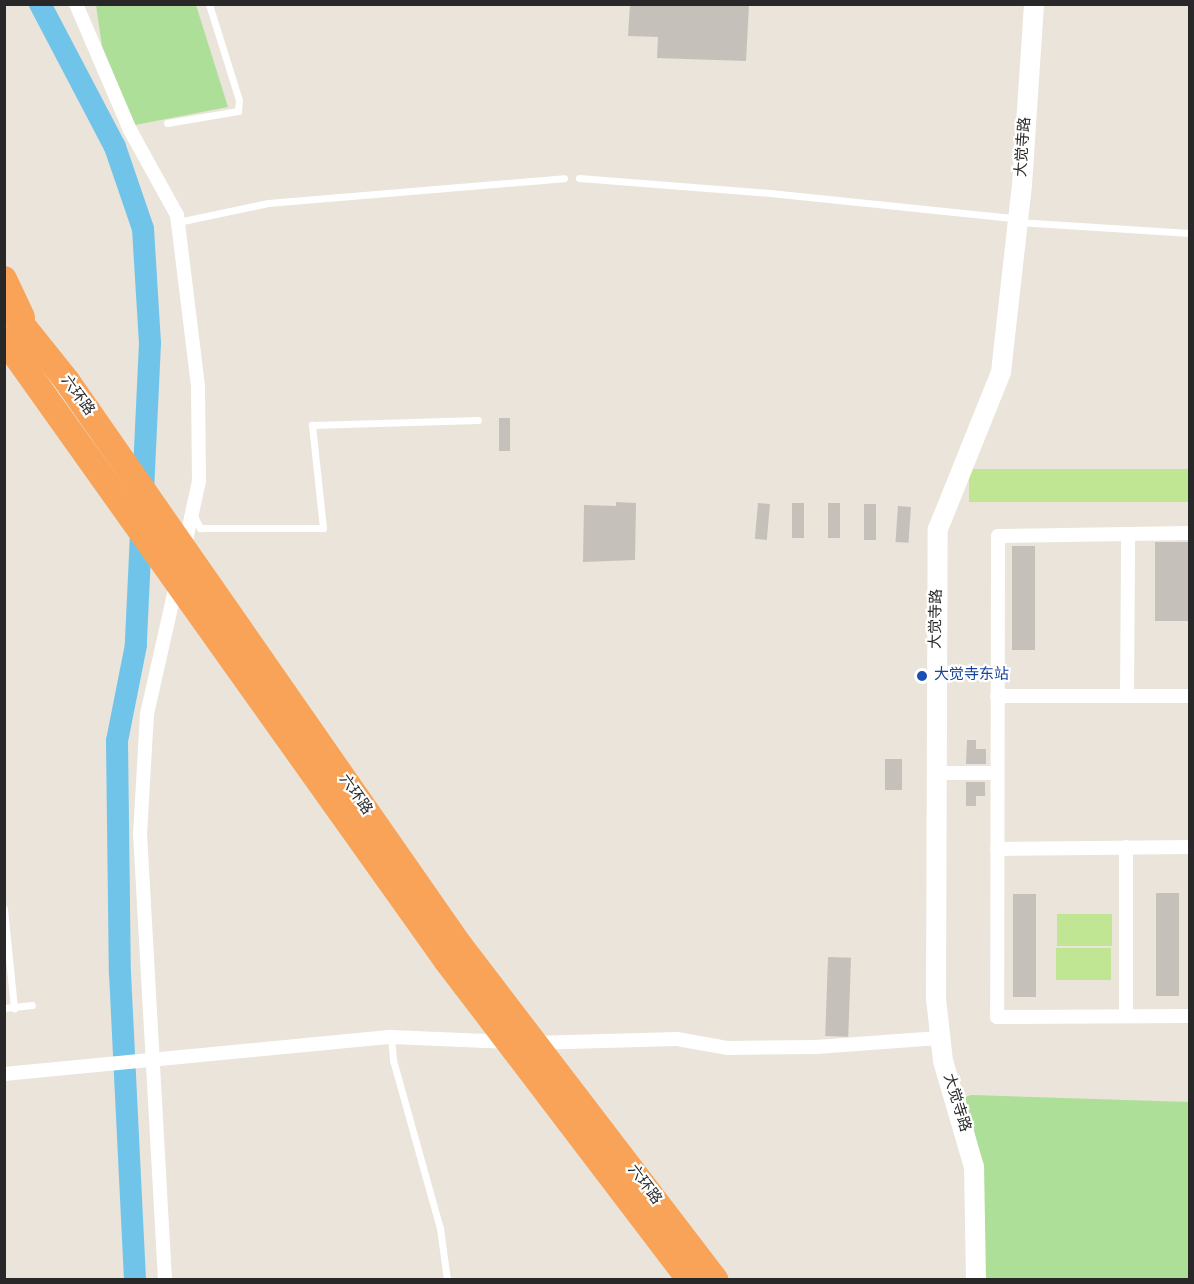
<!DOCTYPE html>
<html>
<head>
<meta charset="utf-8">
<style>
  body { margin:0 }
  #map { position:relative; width:1194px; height:1284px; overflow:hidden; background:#eae4da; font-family:Overpass,"Noto Sans SC",sans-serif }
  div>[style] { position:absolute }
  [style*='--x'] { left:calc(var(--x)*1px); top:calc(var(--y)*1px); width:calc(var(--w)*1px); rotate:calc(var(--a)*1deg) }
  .green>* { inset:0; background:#addf98 }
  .pitch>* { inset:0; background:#c0e694; transform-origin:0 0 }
  .river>* { height:22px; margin:-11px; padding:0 11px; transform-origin:11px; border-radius:11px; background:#70c4e9 }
  .building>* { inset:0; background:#c5c0ba; transform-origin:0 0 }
  .lane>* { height:7px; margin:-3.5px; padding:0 3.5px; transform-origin:3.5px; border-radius:3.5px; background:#fff }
  .street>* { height:14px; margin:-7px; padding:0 7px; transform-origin:7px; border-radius:7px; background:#fff }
  .secondary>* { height:20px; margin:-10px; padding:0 10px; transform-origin:10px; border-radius:10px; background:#fff }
  .highway>* { height:26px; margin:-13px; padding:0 13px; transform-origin:13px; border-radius:13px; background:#f8a357 }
  .dots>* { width:16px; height:16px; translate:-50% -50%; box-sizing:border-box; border:3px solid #fff; border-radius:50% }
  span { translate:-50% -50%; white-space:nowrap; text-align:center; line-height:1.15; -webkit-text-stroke:4.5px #fff; paint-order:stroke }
  .street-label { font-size:15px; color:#282828 }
  .transit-label { font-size:15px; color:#164399 }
  .left { translate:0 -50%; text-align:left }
  .frame { position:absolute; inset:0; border:6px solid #282828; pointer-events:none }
</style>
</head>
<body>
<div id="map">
  <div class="green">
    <i style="clip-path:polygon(96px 5px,196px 5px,228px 107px,135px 125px,102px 46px)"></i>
    <i style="clip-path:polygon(971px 1095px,1189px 1102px,1189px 1279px,984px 1279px,983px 1165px,965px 1097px)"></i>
  </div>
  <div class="pitch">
    <i style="left:969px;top:469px;width:220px;height:33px"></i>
    <i style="left:1057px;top:914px;width:55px;height:32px"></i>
    <i style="left:1056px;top:948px;width:55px;height:32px"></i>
  </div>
  <div class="river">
    <i style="--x:40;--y:4;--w:161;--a:62.3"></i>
    <i style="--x:115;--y:147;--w:87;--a:71.1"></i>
    <i style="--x:143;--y:229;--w:114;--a:86.5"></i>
    <i style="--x:150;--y:343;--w:302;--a:92.7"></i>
    <i style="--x:136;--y:645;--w:98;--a:101.2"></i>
    <i style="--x:117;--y:741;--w:232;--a:89.3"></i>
    <i style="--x:120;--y:973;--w:307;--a:87.2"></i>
  </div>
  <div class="building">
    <i style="clip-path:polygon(630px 4px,749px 4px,746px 61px,657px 58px,658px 37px,628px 36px)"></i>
    <i style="left:499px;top:418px;width:11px;height:33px"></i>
    <i style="clip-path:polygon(616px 502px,636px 503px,635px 560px,583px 562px,584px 505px,616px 506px)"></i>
    <i style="left:758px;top:503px;width:12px;height:36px;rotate:5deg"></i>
    <i style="left:792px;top:503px;width:12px;height:35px"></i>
    <i style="left:828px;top:503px;width:12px;height:35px"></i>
    <i style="left:864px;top:504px;width:12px;height:36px"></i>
    <i style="left:898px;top:506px;width:13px;height:36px;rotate:4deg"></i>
    <i style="left:1190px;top:542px;width:79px;height:35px;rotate:90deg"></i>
    <i style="left:1012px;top:546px;width:23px;height:104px"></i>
    <i style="clip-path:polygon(967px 740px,976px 740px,976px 749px,986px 749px,986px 764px,966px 764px)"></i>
    <i style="left:885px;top:759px;width:17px;height:31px"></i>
    <i style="clip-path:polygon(966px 782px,985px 782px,985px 796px,976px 796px,976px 806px,966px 806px)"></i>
    <i style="left:1156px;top:893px;width:23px;height:103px"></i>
    <i style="left:1013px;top:894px;width:23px;height:103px"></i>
    <i style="left:828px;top:957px;width:23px;height:79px;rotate:2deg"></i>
  </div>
  <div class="lane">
    <i style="--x:167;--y:123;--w:72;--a:-9.6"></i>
    <i style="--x:238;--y:111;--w:11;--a:-85"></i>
    <i style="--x:239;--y:100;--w:101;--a:-107.4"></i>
    <i style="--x:579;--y:178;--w:192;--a:4.5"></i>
    <i style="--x:770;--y:193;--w:241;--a:5.9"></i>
    <i style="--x:1010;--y:218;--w:9;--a:27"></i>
    <i style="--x:1018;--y:222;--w:172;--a:3.7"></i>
    <i style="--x:178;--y:222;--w:92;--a:-11.9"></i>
    <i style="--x:268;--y:203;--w:297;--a:-4.8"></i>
    <i style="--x:193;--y:514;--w:16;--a:63"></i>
    <i style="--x:200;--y:528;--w:123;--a:0"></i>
    <i style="--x:323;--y:528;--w:104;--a:-96.1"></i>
    <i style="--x:312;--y:425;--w:166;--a:-1.7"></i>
    <i style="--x:4;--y:909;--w:100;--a:84.2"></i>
    <i style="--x:4;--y:1008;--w:28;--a:-6"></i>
    <i style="--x:391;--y:1037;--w:23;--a:85"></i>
    <i style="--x:393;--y:1060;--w:174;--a:74.4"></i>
    <i style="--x:440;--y:1228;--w:52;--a:82.3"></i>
  </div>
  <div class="street">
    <i style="--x:76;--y:4;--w:137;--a:66.8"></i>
    <i style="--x:130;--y:130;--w:97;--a:61.1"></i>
    <i style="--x:177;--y:215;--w:173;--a:83"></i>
    <i style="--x:198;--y:387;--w:94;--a:89.4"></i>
    <i style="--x:199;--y:481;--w:71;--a:102.3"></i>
    <i style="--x:1190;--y:533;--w:192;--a:179.1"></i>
    <i style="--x:998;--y:536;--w:481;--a:90.1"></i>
    <i style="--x:997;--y:1017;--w:193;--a:-0.3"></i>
    <i style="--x:997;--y:696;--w:193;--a:0"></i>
    <i style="--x:1127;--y:696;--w:162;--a:-89.6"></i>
    <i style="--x:936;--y:773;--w:61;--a:0"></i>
    <i style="--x:1126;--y:847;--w:169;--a:90"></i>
    <i style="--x:997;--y:849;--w:193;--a:-0.6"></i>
    <i style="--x:532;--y:1043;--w:145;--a:-1.6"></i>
    <i style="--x:677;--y:1039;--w:52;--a:10"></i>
    <i style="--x:728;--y:1048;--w:88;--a:-0.7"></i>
    <i style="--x:816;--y:1047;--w:123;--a:-4.2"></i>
    <i style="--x:4;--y:1074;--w:389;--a:-5.5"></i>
    <i style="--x:391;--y:1037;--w:119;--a:2.4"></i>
    <i style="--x:165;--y:1280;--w:446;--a:-93.2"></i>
    <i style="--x:140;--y:835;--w:121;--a:-86.7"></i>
    <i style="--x:147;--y:714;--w:136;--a:-77.3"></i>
  </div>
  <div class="secondary">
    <i style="--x:976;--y:1280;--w:113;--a:-91"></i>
    <i style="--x:974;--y:1167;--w:110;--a:-106.3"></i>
    <i style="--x:943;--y:1061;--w:62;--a:-96.4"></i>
    <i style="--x:936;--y:999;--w:470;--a:-89.8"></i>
    <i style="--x:938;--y:529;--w:169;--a:-68.1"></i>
    <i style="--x:1001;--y:372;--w:188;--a:-83.6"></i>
    <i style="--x:1022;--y:185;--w:181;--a:-86.2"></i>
  </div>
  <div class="highway">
    <i style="--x:4;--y:279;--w:42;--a:64.7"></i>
    <i style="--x:4;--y:302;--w:101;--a:51.4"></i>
    <i style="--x:67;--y:381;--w:685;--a:55.17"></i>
    <i style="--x:458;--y:943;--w:424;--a:52.6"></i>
    <i style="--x:4;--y:339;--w:762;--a:54.56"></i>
    <i style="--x:446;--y:960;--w:402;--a:52.7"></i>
  </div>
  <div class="dots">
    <i style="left:922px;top:676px;background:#1a4fb4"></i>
  </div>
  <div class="street-label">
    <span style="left:1024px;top:147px;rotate:-86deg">大觉寺路</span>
    <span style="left:77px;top:396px;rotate:54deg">六环路</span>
    <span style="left:937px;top:619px;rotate:-89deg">大觉寺路</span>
    <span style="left:355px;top:795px;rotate:55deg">六环路</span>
    <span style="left:956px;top:1103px;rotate:73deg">大觉寺路</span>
    <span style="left:644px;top:1185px;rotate:53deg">六环路</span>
  </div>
  <div class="transit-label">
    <span class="left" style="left:934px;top:676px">大觉寺东站</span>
  </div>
  <div class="frame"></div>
</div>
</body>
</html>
